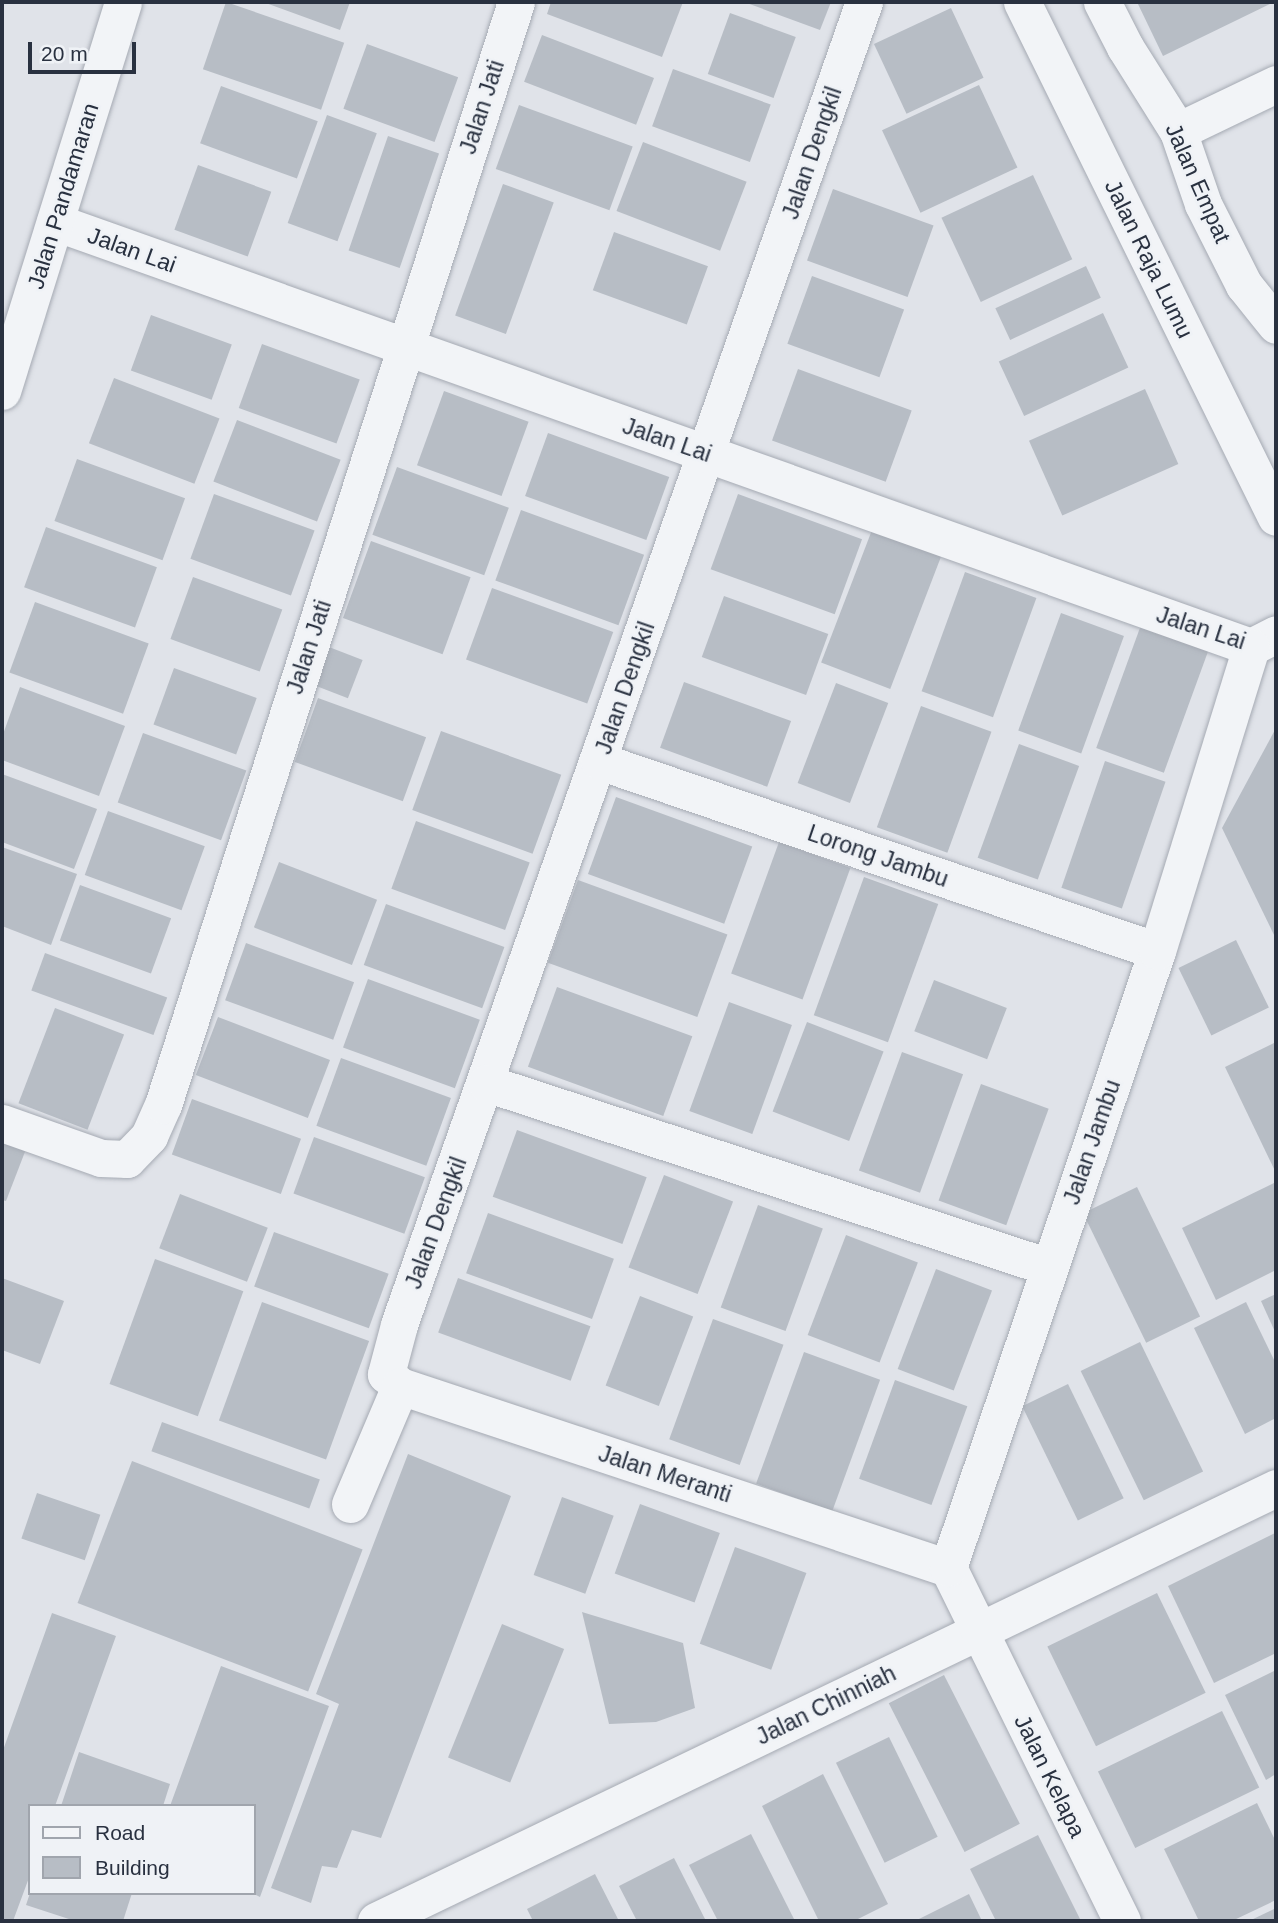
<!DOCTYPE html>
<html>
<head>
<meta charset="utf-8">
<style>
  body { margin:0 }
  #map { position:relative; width:1278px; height:1923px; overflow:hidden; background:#e0e3e9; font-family:Helvetica,sans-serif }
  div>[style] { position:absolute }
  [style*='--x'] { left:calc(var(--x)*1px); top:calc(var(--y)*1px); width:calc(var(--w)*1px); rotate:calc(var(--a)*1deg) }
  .building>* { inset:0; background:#b7bdc5; transform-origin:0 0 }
  .roads { filter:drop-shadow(0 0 2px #a5aab3) drop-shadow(0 0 2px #a5aab3) }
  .minor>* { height:37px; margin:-18.5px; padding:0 18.5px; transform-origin:18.5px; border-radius:18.5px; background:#f2f4f7 }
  span { translate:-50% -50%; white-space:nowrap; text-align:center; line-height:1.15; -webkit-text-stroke:5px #eff2f6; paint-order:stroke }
  .street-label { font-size:23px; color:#293140 }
  .frame { position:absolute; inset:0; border:4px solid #293140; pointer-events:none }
  .legend { position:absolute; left:28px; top:1804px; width:228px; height:91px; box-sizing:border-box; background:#eff2f6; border:2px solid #a0a5ad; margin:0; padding:9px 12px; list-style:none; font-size:21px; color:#293140 }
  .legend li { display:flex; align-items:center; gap:14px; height:35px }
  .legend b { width:35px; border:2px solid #a0a5ad }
  .scale { position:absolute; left:28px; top:42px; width:108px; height:32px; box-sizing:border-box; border:4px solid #293140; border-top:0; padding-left:9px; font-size:21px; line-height:24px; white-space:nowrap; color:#293140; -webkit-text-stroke:5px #eff2f6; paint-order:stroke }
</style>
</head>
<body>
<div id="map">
  <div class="building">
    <i style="left:226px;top:2px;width:125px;height:71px;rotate:19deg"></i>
    <i style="clip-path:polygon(263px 2px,350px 2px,340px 30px)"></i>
    <i style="clip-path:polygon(551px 2px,683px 2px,662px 57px,547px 14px)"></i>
    <i style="clip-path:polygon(744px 2px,831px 2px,820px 30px)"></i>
    <i style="clip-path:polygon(1137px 2px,1274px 2px,1163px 56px)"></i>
    <i style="left:951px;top:8px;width:77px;height:85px;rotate:65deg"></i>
    <i style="left:730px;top:13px;width:70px;height:65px;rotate:20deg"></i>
    <i style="left:542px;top:35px;width:120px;height:50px;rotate:21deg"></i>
    <i style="left:367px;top:44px;width:97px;height:69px;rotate:20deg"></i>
    <i style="left:673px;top:69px;width:104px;height:61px;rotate:20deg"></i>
    <i style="left:979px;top:85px;width:91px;height:107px;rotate:65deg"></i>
    <i style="left:221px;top:86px;width:103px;height:61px;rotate:20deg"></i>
    <i style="left:519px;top:105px;width:121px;height:68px;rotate:20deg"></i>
    <i style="left:327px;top:115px;width:53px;height:115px;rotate:20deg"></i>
    <i style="left:388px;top:136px;width:54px;height:121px;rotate:19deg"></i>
    <i style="left:643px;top:142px;width:111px;height:74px;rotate:21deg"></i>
    <i style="left:198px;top:165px;width:78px;height:69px;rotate:20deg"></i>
    <i style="left:1033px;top:175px;width:93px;height:101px;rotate:65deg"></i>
    <i style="left:503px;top:184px;width:54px;height:140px;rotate:20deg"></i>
    <i style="left:833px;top:189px;width:107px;height:76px;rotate:20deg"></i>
    <i style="left:614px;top:232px;width:100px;height:62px;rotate:20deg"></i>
    <i style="left:1086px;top:266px;width:35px;height:100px;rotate:65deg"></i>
    <i style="left:812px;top:276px;width:98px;height:72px;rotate:20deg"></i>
    <i style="left:1103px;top:313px;width:60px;height:115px;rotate:65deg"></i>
    <i style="left:151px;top:315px;width:86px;height:59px;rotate:20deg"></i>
    <i style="left:262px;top:344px;width:104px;height:68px;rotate:20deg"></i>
    <i style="left:798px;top:369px;width:121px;height:76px;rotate:20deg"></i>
    <i style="left:114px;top:378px;width:113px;height:70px;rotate:21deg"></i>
    <i style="left:1145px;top:389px;width:82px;height:127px;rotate:66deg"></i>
    <i style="left:444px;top:391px;width:90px;height:79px;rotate:20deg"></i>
    <i style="left:237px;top:420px;width:111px;height:66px;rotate:21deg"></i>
    <i style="left:548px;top:433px;width:129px;height:67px;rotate:20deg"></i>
    <i style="left:77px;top:459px;width:115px;height:66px;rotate:20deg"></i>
    <i style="left:397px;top:467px;width:119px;height:72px;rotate:20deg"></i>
    <i style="left:214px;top:494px;width:107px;height:69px;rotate:20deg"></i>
    <i style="left:738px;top:494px;width:132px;height:80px;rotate:20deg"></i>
    <i style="left:521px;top:510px;width:131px;height:75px;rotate:20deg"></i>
    <i style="left:46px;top:527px;width:118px;height:64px;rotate:20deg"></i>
    <i style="left:872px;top:530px;width:74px;height:142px;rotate:21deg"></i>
    <i style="left:371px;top:541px;width:106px;height:82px;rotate:20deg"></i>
    <i style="left:965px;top:572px;width:76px;height:127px;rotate:20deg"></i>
    <i style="left:193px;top:577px;width:95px;height:66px;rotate:20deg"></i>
    <i style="left:492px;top:588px;width:129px;height:76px;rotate:20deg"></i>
    <i style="left:724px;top:596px;width:111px;height:65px;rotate:20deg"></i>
    <i style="left:35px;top:602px;width:121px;height:75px;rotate:20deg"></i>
    <i style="left:1061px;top:613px;width:67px;height:125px;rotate:20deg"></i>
    <i style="left:1141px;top:625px;width:72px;height:131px;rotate:20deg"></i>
    <i style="left:329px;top:647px;width:36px;height:41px;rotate:21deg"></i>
    <i style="left:174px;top:668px;width:88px;height:60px;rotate:20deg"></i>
    <i style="left:684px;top:682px;width:114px;height:70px;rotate:20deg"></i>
    <i style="left:836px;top:683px;width:56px;height:107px;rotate:21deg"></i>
    <i style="clip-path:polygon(20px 687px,125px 726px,99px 796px,2px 760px,2px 737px)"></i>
    <i style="left:318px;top:698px;width:115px;height:68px;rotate:20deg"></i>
    <i style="left:921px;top:706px;width:75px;height:129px;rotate:20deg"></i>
    <i style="clip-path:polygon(1276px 728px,1276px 939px,1222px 828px)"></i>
    <i style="left:441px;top:731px;width:128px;height:84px;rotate:20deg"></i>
    <i style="left:143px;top:733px;width:110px;height:74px;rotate:20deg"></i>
    <i style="left:1019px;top:744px;width:64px;height:121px;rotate:20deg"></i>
    <i style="left:1105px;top:761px;width:64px;height:134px;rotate:19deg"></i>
    <i style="clip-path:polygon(2px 774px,97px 809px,74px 869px,2px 842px)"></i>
    <i style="left:616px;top:797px;width:145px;height:82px;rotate:20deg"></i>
    <i style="left:108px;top:811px;width:103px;height:68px;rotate:20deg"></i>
    <i style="left:416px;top:821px;width:121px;height:72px;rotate:20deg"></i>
    <i style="left:779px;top:842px;width:76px;height:140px;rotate:20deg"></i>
    <i style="clip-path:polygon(2px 847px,77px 874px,51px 945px,2px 926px)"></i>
    <i style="left:279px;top:862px;width:105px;height:70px;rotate:21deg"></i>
    <i style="left:864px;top:877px;width:79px;height:147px;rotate:20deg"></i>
    <i style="left:578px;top:880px;width:159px;height:88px;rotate:20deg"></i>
    <i style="left:80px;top:885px;width:97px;height:59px;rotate:20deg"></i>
    <i style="left:386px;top:904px;width:126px;height:65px;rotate:20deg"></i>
    <i style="left:1236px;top:940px;width:75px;height:64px;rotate:64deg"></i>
    <i style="left:246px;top:943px;width:115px;height:61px;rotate:20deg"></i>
    <i style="left:45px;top:953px;width:130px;height:40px;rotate:20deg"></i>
    <i style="left:368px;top:979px;width:119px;height:73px;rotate:20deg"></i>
    <i style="left:934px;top:980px;width:78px;height:55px;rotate:21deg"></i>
    <i style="left:557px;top:987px;width:144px;height:85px;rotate:20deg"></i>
    <i style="left:729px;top:1002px;width:67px;height:116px;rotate:20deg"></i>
    <i style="left:55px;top:1008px;width:74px;height:102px;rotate:21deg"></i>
    <i style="left:218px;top:1017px;width:120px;height:62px;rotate:21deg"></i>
    <i style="left:807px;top:1022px;width:82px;height:96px;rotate:21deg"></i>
    <i style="clip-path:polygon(1276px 1042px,1276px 1173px,1225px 1067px)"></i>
    <i style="left:902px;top:1052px;width:65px;height:126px;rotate:20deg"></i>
    <i style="left:341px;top:1058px;width:117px;height:72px;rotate:20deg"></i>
    <i style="left:981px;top:1084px;width:72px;height:124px;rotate:20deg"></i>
    <i style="left:192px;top:1099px;width:116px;height:59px;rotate:20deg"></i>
    <i style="left:517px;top:1130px;width:138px;height:71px;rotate:20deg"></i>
    <i style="clip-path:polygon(2px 1134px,28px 1144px,6px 1201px,2px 1200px)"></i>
    <i style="left:314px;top:1137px;width:118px;height:60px;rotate:20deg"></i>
    <i style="left:664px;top:1175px;width:74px;height:99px;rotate:21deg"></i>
    <i style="clip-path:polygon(1276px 1182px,1276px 1270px,1216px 1300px,1182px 1228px)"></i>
    <i style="left:1137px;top:1187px;width:144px;height:60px;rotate:64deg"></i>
    <i style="left:180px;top:1194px;width:94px;height:58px;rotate:21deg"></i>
    <i style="left:758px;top:1205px;width:69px;height:109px;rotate:20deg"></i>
    <i style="left:488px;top:1213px;width:134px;height:64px;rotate:20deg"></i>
    <i style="left:274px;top:1232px;width:122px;height:58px;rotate:20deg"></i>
    <i style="left:846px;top:1235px;width:77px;height:107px;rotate:21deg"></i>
    <i style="left:155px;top:1259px;width:94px;height:133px;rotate:20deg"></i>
    <i style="left:936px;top:1269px;width:60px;height:107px;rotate:21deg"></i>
    <i style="clip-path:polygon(2px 1278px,64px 1301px,40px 1364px,2px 1350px)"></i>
    <i style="left:458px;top:1278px;width:141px;height:58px;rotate:20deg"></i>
    <i style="clip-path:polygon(1276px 1294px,1276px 1334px,1261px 1301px)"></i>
    <i style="left:640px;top:1296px;width:57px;height:96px;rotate:21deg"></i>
    <i style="left:262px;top:1302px;width:114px;height:126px;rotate:20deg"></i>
    <i style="clip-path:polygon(1246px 1302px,1276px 1364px,1276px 1418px,1245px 1434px,1194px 1328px)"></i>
    <i style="left:713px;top:1319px;width:75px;height:128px;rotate:20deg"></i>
    <i style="left:1140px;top:1342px;width:144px;height:66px;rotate:64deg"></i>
    <i style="left:804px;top:1352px;width:81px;height:140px;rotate:20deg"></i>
    <i style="left:895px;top:1380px;width:77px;height:105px;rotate:20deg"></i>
    <i style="left:1068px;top:1384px;width:127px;height:51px;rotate:64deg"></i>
    <i style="left:162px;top:1422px;width:168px;height:31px;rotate:20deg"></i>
    <i style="clip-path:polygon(408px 1454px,511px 1496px,381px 1838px,352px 1830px,337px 1868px,322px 1866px,311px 1903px,271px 1888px,339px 1704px,316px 1694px)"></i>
    <i style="left:132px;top:1461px;width:247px;height:152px;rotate:21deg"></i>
    <i style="left:37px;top:1493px;width:67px;height:48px;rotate:19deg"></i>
    <i style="left:562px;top:1497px;width:55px;height:83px;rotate:20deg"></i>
    <i style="left:640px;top:1504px;width:85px;height:74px;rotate:20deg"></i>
    <i style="clip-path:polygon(1275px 1533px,1276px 1653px,1214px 1683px,1168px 1586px)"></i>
    <i style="left:735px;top:1547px;width:76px;height:103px;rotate:20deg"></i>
    <i style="left:1157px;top:1593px;width:111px;height:122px;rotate:64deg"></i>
    <i style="clip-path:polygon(582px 1612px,683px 1643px,695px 1708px,656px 1722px,609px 1724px)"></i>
    <i style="clip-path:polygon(52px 1613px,116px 1636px,55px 1806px,30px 1806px,30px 1875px,13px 1921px,2px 1921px,2px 1753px)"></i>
    <i style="left:502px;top:1624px;width:67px;height:144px;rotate:22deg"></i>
    <i style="clip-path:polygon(221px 1666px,329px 1706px,260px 1897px,254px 1894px,254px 1806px,170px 1806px)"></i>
    <i style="clip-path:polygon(1276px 1670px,1276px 1774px,1266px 1780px,1225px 1695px)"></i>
    <i style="left:944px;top:1675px;width:167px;height:62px;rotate:63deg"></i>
    <i style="left:1222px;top:1711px;width:85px;height:138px;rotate:64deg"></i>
    <i style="left:889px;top:1737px;width:111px;height:59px;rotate:64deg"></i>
    <i style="clip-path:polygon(79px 1752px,170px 1784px,163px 1806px,61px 1806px)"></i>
    <i style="clip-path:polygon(823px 1774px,888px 1904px,854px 1921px,819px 1921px,762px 1806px)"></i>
    <i style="clip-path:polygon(1257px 1803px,1276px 1842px,1276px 1900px,1232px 1921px,1199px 1921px,1164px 1849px)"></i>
    <i style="clip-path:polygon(751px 1834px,795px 1921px,718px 1921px,689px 1865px)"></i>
    <i style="clip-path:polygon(1038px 1835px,1081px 1921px,996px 1921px,970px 1869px)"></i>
    <i style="clip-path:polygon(674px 1858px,706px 1921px,637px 1921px,619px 1886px)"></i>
    <i style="clip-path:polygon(595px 1874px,619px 1921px,533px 1921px,527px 1909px)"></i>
    <i style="clip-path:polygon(30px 1893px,132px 1893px,123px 1921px,75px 1921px,26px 1905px)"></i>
    <i style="clip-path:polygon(969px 1894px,982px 1921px,915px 1921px)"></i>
    <i style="clip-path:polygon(1276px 1908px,1276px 1921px,1249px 1921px)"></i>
  </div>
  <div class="roads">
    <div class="minor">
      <i style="--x:864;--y:2;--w:1402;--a:109.37"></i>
      <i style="--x:399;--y:1325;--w:51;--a:104.9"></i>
      <i style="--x:386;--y:1374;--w:18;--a:41"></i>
      <i style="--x:400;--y:1386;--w:577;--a:18.37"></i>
      <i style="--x:1022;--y:2;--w:574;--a:63.75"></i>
      <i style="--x:1102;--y:2;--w:51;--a:62.9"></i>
      <i style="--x:1125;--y:47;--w:99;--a:57.8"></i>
      <i style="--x:1178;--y:131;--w:77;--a:71.1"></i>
      <i style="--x:1203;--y:204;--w:91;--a:63.2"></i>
      <i style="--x:1244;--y:285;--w:51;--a:51.3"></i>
      <i style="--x:1178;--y:131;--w:109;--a:-25.6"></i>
      <i style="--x:55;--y:222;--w:1269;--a:19.56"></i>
      <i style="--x:1251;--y:647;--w:28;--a:-27"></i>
      <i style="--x:2;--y:391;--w:407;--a:-72.7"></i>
      <i style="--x:599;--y:761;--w:589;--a:18.8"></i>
      <i style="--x:486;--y:1083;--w:592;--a:18.1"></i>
      <i style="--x:2;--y:1123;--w:105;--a:19.5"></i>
      <i style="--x:101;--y:1158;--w:26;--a:2"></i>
      <i style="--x:127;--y:1159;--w:32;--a:-46"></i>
      <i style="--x:149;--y:1136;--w:34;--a:-66"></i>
      <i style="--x:163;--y:1105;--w:1158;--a:-72.25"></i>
      <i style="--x:350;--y:1504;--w:128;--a:-67"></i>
      <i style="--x:376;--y:1921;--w:999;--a:-25.69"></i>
      <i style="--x:1122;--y:1921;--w:394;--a:-116.2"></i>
      <i style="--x:948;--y:1568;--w:651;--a:-71.29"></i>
      <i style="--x:1157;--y:951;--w:318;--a:-72.8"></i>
    </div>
  </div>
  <div class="street-label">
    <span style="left:482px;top:107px;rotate:-72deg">Jalan Jati</span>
    <span style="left:812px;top:153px;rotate:-71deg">Jalan Dengkil</span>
    <span style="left:1198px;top:183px;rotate:66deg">Jalan Empat</span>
    <span style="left:63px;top:196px;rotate:-73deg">Jalan Pandamaran</span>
    <span style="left:132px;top:250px;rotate:20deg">Jalan Lai</span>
    <span style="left:1149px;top:259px;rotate:64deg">Jalan Raja Lumu</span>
    <span style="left:667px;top:440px;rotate:19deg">Jalan Lai</span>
    <span style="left:1201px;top:628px;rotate:18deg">Jalan Lai</span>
    <span style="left:309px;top:647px;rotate:-72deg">Jalan Jati</span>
    <span style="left:625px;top:688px;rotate:-71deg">Jalan Dengkil</span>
    <span style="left:878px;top:856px;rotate:19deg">Lorong Jambu</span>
    <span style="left:1092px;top:1142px;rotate:-71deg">Jalan Jambu</span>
    <span style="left:436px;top:1223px;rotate:-70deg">Jalan Dengkil</span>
    <span style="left:665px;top:1474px;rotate:18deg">Jalan Meranti</span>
    <span style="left:826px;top:1705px;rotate:-26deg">Jalan Chinniah</span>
    <span style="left:1050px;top:1776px;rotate:64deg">Jalan Kelapa</span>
  </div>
  <div class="frame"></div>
  <ul class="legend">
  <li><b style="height:9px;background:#f2f4f7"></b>Road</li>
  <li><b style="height:19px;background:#b7bdc5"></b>Building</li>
  </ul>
  <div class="scale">20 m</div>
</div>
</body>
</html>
